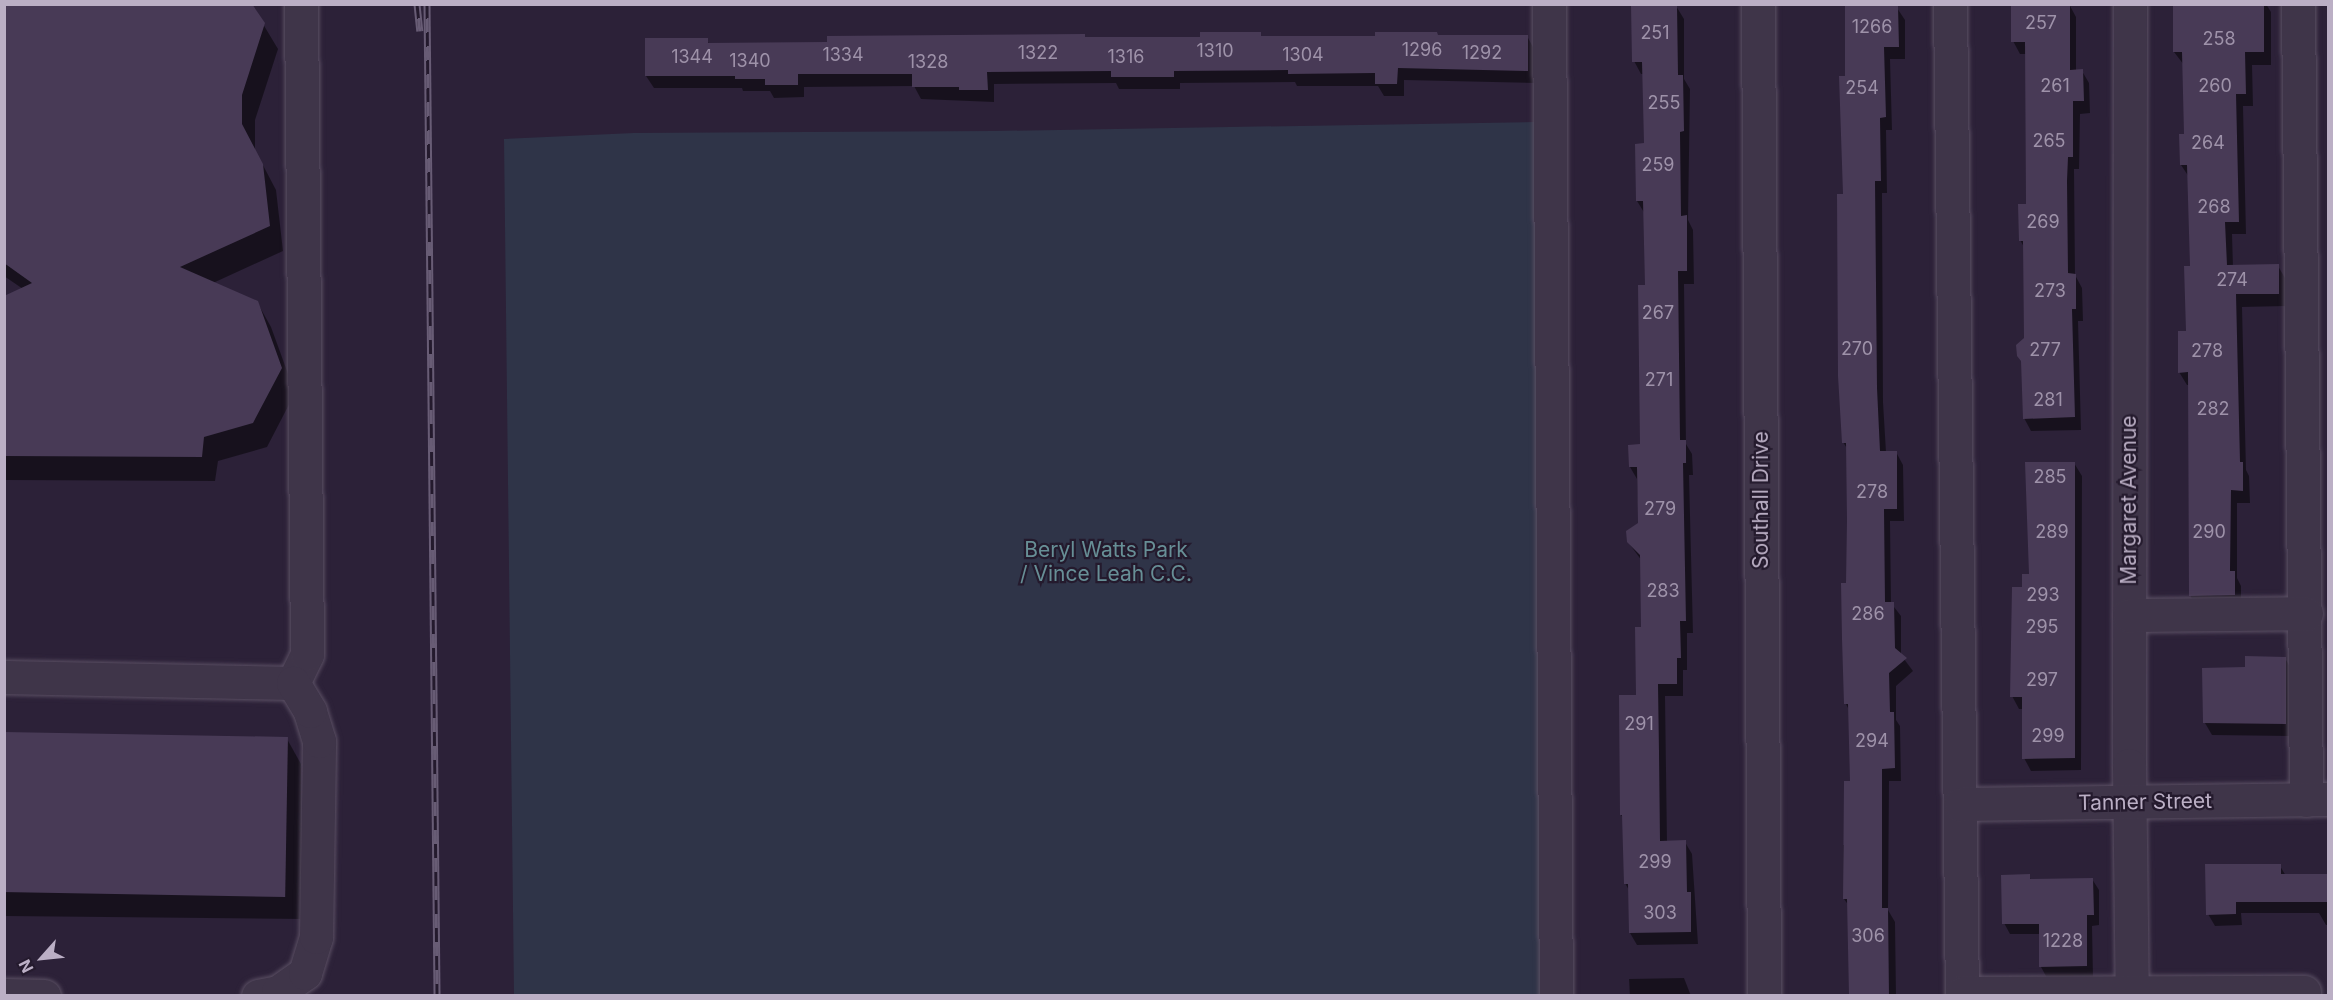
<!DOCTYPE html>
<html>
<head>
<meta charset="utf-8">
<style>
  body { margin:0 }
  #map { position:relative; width:2333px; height:1000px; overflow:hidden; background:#2c2138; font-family:Inter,sans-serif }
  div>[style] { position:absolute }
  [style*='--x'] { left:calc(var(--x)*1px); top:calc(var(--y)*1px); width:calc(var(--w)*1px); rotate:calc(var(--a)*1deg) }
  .green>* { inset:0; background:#2f3448 }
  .shadow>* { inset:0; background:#0007 }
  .building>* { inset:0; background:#483a56; transform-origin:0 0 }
  .roads { filter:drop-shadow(0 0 2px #5a4f63) drop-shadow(0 0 2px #5a4f63) }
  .minor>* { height:33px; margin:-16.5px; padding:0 16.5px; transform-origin:16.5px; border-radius:16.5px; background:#3f3549 }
  .rail>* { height:7px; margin-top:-3.5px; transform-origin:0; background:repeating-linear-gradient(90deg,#241a2d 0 14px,#685c75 0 28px); box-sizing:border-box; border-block:2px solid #685c75 }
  span { translate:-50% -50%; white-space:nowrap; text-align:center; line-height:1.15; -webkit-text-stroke:4.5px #241a2d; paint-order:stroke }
  .number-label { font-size:18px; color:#9e92a9 }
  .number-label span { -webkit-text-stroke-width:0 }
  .street-label { font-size:21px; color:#bbafc5 }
  .park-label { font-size:21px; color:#678f96 }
  .frame { position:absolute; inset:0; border:6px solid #bbafc5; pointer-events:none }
  .north { position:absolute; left:12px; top:928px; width:60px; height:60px; -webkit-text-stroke:4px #241a2d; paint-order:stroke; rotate:243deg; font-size:16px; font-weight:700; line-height:24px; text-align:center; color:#bbafc5 }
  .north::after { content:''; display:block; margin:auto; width:21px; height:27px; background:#bbafc5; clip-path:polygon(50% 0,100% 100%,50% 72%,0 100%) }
</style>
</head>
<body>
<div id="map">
  <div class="green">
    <i style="clip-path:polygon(1534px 122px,1543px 995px,514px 995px,504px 139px,634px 133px,994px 131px)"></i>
  </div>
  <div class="shadow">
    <i style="clip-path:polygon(4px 4px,263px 24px,278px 49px,255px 120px,255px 150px,276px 190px,283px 251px,213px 283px,257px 302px,271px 327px,295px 393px,267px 447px,218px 461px,215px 481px,4px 480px,4px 298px,23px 289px,4px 276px)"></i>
    <i style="clip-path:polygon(2069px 4px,2076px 17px,2076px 71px,2082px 71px,2089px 83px,2090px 113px,2080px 114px,2079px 169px,2074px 169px,2075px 275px,2082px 288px,2083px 321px,2078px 321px,2081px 430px,2031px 431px,2024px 418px,2024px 247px,2020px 240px,2027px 205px,2026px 54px,2020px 54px,2013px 41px)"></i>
    <i style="clip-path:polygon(2174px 4px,2266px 4px,2271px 12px,2271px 65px,2252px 65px,2253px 106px,2243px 106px,2246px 234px,2232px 234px,2233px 267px,2278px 266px,2285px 278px,2286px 306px,2242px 307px,2246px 470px,2249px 476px,2250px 503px,2237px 503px,2237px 578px,2241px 586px,2241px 607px,2197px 608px,2190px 595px,2189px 385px,2187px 385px,2179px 372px,2188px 333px,2192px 268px,2189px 177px,2181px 165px,2185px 136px,2184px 65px,2174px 52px)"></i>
    <i style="clip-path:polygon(1676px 6px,1684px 19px,1684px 79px,1690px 89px,1688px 220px,1693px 230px,1694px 284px,1684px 284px,1686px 444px,1692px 454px,1693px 475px,1689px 475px,1693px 633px,1687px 633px,1687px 670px,1683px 670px,1683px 696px,1665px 696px,1667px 842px,1685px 842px,1692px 854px,1698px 944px,1637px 945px,1630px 933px,1630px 892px,1625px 883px,1624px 819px,1621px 815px,1638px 696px,1642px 629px,1642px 561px,1628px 542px,1639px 524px,1637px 479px,1630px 467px,1641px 446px,1646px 286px,1645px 214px,1637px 201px,1646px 145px,1644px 74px,1641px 74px,1634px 61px)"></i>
    <i style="clip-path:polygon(1897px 8px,1905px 20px,1905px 59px,1890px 59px,1892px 130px,1886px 130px,1887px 193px,1882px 193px,1883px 402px,1886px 452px,1896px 452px,1903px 465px,1904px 521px,1890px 521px,1891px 603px,1901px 616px,1901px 655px,1913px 671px,1896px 686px,1896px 720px,1900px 726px,1901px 781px,1889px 781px,1888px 910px,1895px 922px,1896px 996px,1851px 996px,1849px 906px,1844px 899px,1843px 845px,1847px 845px,1851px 782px,1850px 712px,1846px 704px,1848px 450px,1843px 442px,1847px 78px)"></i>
    <i style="clip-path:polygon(1260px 34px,1262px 38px,1527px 36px,1534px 49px,1535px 83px,1404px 80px,1404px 96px,1384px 96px,1378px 86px,1297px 86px,1295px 82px,1180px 83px,1180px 89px,1119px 89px,1116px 83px,994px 84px,994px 102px,921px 99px,914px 86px,804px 87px,804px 97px,774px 98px,770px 91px,743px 91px,742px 88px,654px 88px,646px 76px,707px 40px,709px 44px,829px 44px,1202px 39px)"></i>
    <i style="clip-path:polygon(2074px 463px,2082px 476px,2081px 770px,2031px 771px,2024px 758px,2023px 709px,2019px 709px,2012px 696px,2023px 588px,2031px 576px)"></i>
    <i style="clip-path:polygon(2285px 658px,2292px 671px,2293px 736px,2212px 735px,2205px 723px,2246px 669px)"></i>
    <i style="clip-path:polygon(4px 734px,287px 739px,301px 764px,303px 919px,4px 916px)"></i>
    <i style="clip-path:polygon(2280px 866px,2286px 876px,2328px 875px,2328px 925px,2326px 925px,2319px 913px,2241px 913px,2242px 925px,2215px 926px,2208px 914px)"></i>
    <i style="clip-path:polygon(2029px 876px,2031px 880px,2092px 879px,2099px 890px,2099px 925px,2092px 926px,2093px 977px,2047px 978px,2041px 967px,2040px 934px,2010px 934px,2004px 923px)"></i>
    <i style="clip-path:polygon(1684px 978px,1691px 996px,1630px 996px,1629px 979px)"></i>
  </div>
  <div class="building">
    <i style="clip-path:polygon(4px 4px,252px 4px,265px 23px,242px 95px,242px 124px,263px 164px,270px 226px,180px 267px,258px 301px,282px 368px,253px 423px,204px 437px,202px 457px,4px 456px,4px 296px,32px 283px,4px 263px)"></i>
    <i style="clip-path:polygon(2011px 4px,2070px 4px,2070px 70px,2083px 69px,2084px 101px,2073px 101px,2073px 157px,2068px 157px,2067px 181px,2068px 273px,2076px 274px,2076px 309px,2072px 309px,2075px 417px,2023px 419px,2021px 361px,2017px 356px,2016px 345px,2024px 338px,2023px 241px,2019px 241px,2018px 204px,2026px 204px,2025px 42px,2011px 42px)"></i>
    <i style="clip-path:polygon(2173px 4px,2264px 4px,2264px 52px,2245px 52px,2246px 94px,2236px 94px,2239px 222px,2225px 222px,2227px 265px,2279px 264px,2279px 294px,2236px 294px,2240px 462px,2243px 462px,2243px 491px,2231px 490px,2230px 571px,2235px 571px,2235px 595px,2189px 596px,2188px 372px,2178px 373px,2178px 331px,2186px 331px,2184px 266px,2190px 266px,2187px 165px,2180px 165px,2179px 134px,2184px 134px,2182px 52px,2173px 52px)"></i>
    <i style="clip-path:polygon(1631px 5px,1677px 5px,1678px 75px,1683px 75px,1684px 131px,1680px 132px,1681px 216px,1687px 215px,1687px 271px,1678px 271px,1680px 440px,1686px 440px,1686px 463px,1683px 463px,1686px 621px,1680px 621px,1681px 658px,1677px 658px,1677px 684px,1658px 684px,1659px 752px,1660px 841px,1686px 840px,1687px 892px,1691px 892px,1691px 932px,1629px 933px,1628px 884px,1624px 884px,1622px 815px,1620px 815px,1619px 695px,1636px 695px,1635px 627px,1641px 627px,1640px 555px,1627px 542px,1626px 531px,1638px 523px,1637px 467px,1629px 467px,1628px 445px,1640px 444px,1638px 285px,1645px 285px,1643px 201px,1636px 201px,1635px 144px,1644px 143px,1642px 62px,1632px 62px)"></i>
    <i style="clip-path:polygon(1845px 6px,1898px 6px,1899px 47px,1884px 47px,1886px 117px,1880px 118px,1881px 181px,1875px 181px,1877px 388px,1880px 451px,1897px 451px,1897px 509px,1884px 509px,1885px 602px,1894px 602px,1895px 648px,1907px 658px,1889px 673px,1890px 712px,1894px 712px,1895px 768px,1882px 769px,1882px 908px,1888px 908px,1889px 996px,1849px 996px,1847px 899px,1843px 899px,1844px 781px,1850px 781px,1848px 704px,1844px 704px,1842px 639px,1841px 583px,1846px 583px,1847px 520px,1846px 443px,1842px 443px,1838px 376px,1837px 194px,1843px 194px,1839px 76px,1845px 76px)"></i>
    <i style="clip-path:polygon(1200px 32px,1261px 32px,1261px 36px,1375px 36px,1375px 32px,1437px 32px,1438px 35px,1528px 35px,1528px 71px,1398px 68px,1397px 84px,1375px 84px,1375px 73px,1288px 74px,1288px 70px,1174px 71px,1174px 77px,1111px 77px,1111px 71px,987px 72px,988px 90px,959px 90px,959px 87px,912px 87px,912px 74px,798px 74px,798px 85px,765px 85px,765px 79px,735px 79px,735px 76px,645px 76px,645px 38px,708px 38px,708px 43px,827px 42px,827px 36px,1085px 34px,1085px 37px,1200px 37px)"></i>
    <i style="clip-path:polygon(2025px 462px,2075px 462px,2075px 758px,2022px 759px,2022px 697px,2010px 697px,2012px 587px,2022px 587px,2022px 574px,2029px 574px)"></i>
    <i style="clip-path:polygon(2245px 656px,2286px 657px,2286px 724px,2203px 723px,2202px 668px,2245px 667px)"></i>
    <i style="left:4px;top:732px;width:284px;height:160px;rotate:1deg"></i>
    <i style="clip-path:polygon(2205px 864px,2281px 864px,2281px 874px,2328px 874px,2328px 902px,2236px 902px,2236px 914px,2206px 915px)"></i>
    <i style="clip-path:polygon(2030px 874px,2030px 879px,2093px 878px,2094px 915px,2087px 915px,2087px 966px,2039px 967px,2039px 924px,2002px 924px,2001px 875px)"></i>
  </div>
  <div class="roads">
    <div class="minor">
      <i style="--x:1549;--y:4;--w:992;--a:89.6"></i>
      <i style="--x:1758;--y:4;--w:992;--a:89.65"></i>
      <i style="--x:1950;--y:4;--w:992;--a:89.31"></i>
      <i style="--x:2130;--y:4;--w:761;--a:90.08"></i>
      <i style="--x:2129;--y:765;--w:231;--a:89.3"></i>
      <i style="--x:2298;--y:4;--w:796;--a:89.42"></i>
      <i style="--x:2129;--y:615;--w:177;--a:-0.6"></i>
      <i style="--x:4;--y:677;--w:289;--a:1.2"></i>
      <i style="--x:293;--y:683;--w:32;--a:-64"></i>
      <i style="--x:307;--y:654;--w:650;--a:-90.53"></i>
      <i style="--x:1961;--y:804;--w:367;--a:-0.8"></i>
      <i style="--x:1962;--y:993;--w:342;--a:-0.2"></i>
      <i style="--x:4;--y:995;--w:40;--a:1.4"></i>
      <i style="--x:258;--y:996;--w:20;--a:-11"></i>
      <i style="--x:278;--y:992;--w:33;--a:-35"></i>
      <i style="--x:305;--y:973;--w:38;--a:-73"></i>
      <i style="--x:316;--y:937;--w:196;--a:-89.1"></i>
      <i style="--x:319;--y:741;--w:31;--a:-107"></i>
      <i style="--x:310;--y:711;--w:33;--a:-121"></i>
    </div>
  </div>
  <div class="rail">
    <i style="--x:417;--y:4;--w:27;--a:84"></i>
    <i style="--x:427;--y:4;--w:992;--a:89.42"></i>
  </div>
  <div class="number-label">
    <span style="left:2041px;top:23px">257</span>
    <span style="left:1872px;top:27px">1266</span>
    <span style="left:1655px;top:33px">251</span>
    <span style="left:2219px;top:39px">258</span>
    <span style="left:1422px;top:50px">1296</span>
    <span style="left:1215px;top:51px">1310</span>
    <span style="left:1038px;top:53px">1322</span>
    <span style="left:1482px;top:53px">1292</span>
    <span style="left:843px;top:55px">1334</span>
    <span style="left:1303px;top:55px">1304</span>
    <span style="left:692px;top:57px">1344</span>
    <span style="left:1126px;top:57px">1316</span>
    <span style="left:750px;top:61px">1340</span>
    <span style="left:928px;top:62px">1328</span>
    <span style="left:2055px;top:86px">261</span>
    <span style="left:2215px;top:86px">260</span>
    <span style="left:1862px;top:88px">254</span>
    <span style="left:1664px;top:103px">255</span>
    <span style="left:2049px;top:141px">265</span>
    <span style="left:2208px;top:143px">264</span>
    <span style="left:1658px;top:165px">259</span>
    <span style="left:2214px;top:207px">268</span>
    <span style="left:2043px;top:222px">269</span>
    <span style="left:2232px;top:280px">274</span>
    <span style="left:2050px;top:291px">273</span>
    <span style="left:1658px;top:313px">267</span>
    <span style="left:1857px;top:349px">270</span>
    <span style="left:2045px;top:350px">277</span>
    <span style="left:2207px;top:351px">278</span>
    <span style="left:1659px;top:380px">271</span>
    <span style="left:2048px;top:400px">281</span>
    <span style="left:2213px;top:409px">282</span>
    <span style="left:2050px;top:477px">285</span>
    <span style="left:1872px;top:492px">278</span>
    <span style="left:1660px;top:509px">279</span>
    <span style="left:2052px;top:532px">289</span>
    <span style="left:2209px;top:532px">290</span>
    <span style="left:1663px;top:591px">283</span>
    <span style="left:2043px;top:595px">293</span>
    <span style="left:1868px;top:614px">286</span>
    <span style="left:2042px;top:627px">295</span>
    <span style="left:2042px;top:680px">297</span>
    <span style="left:1639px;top:724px">291</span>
    <span style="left:2048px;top:736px">299</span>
    <span style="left:1872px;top:741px">294</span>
    <span style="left:1655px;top:862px">299</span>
    <span style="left:1660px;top:913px">303</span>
    <span style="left:1868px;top:936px">306</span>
    <span style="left:2063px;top:941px">1228</span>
  </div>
  <div class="street-label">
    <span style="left:1761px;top:500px;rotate:-90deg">Southall Drive</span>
    <span style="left:2129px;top:500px;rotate:-90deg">Margaret Avenue</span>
    <span style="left:2145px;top:802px;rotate:-1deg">Tanner Street</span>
  </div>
  <div class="park-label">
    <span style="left:1106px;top:562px">Beryl Watts Park<br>/ Vince Leah C.C.</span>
  </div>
  <div class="frame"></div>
  <div class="north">N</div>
</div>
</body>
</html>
